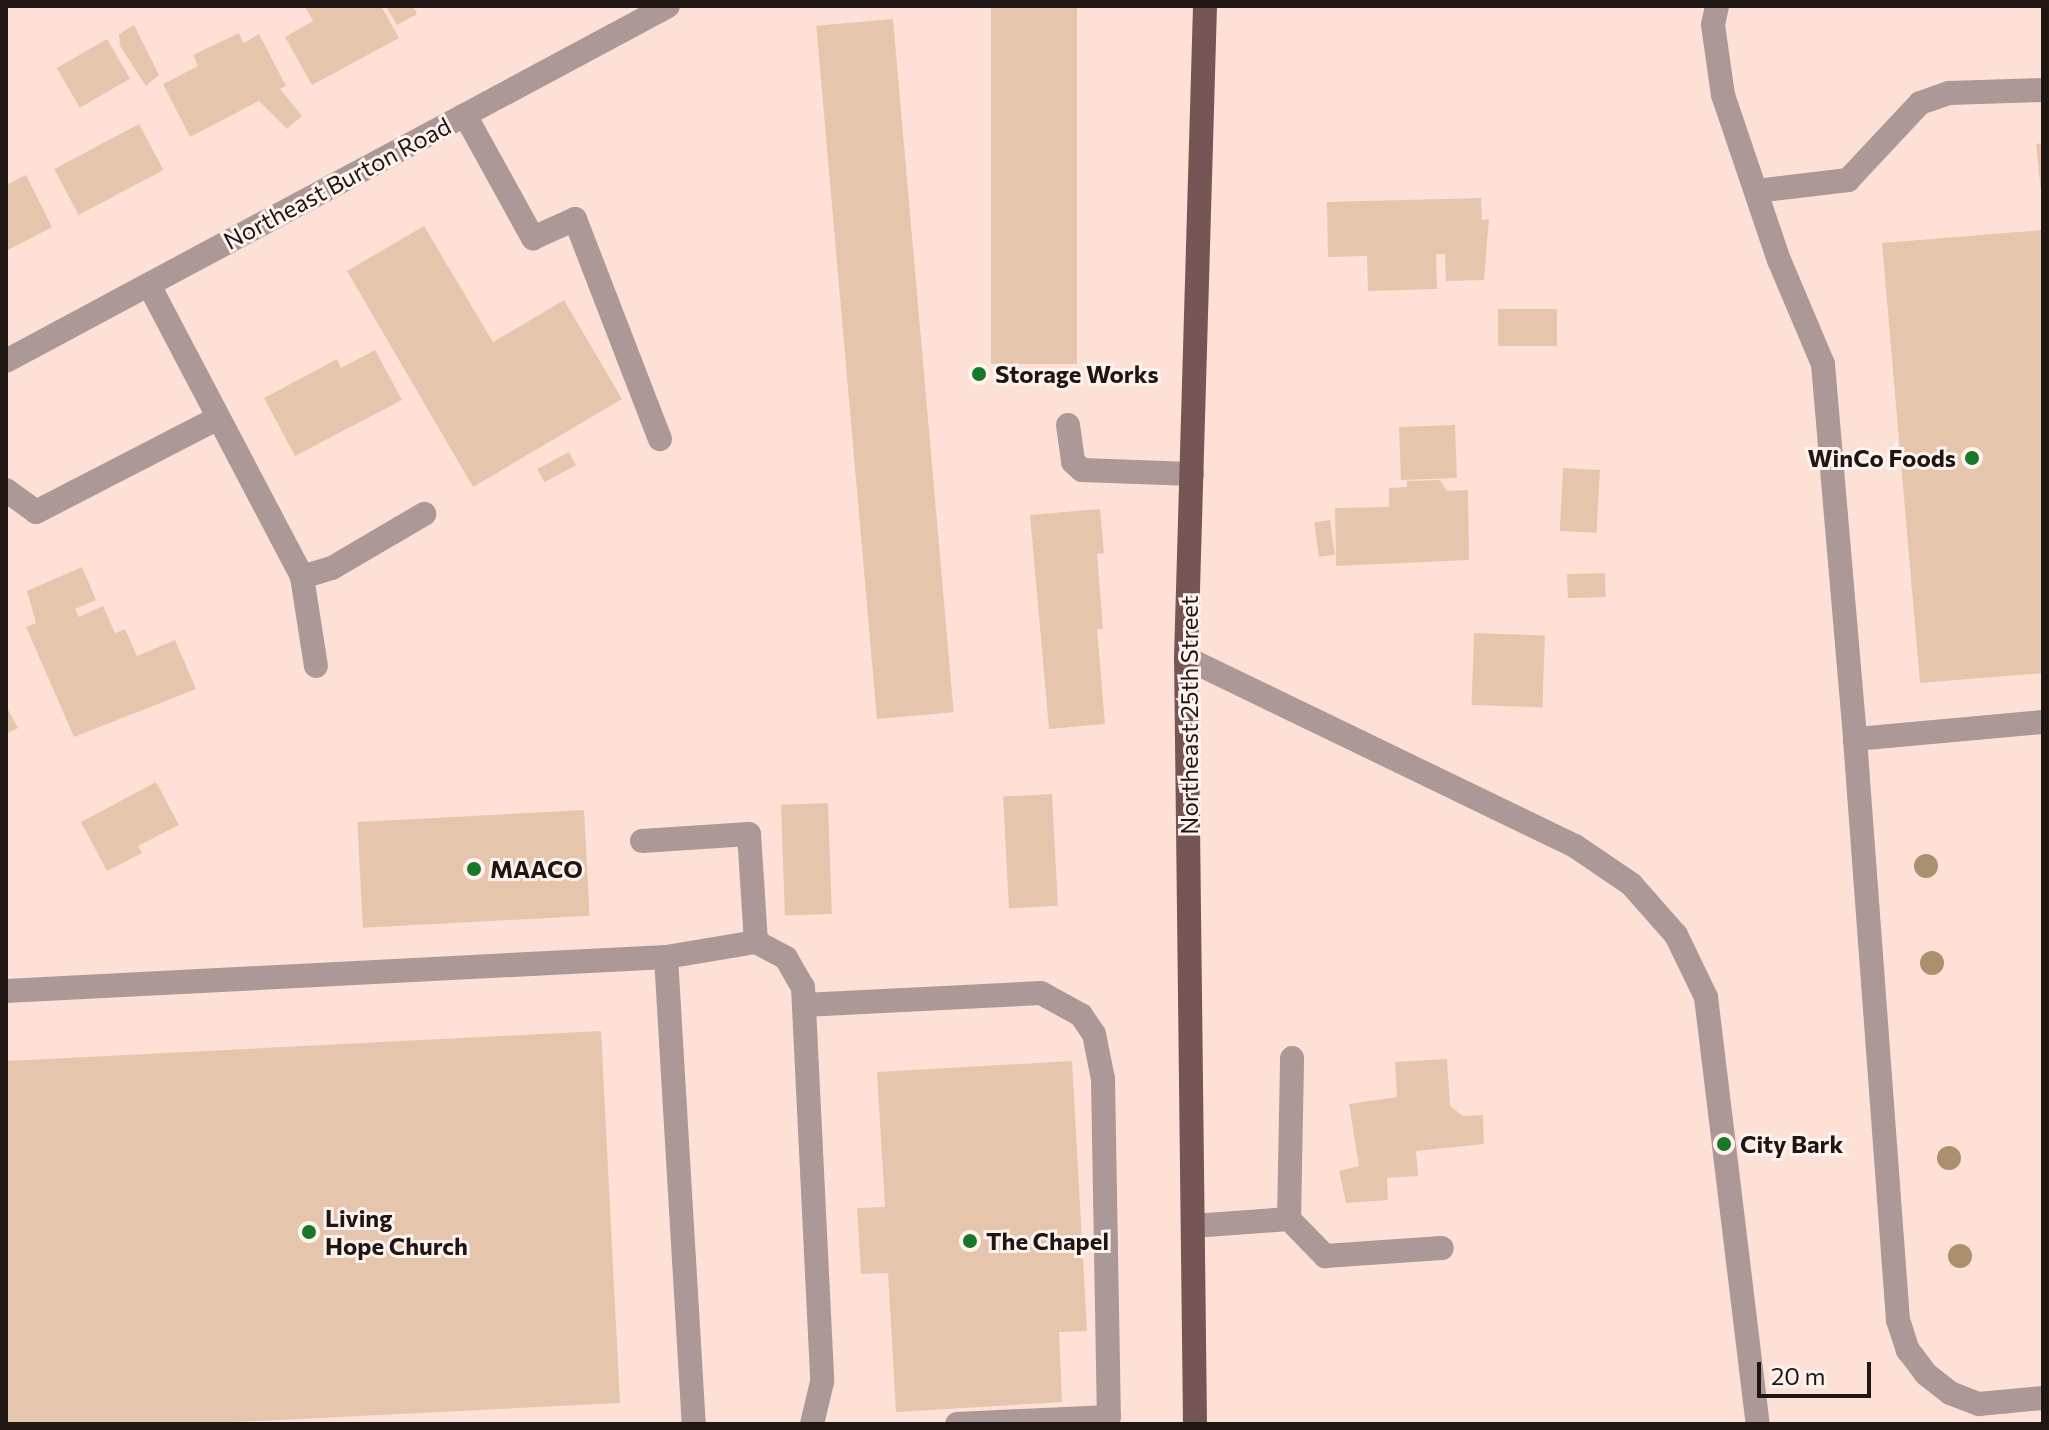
<!DOCTYPE html>
<html>
<head>
<meta charset="utf-8">
<style>
  body { margin:0 }
  #map { position:relative; width:2049px; height:1430px; overflow:hidden; background:#fde1d7; font-family:Commissioner,sans-serif }
  div>[style] { position:absolute }
  [style*='--x'] { left:calc(var(--x)*1px); top:calc(var(--y)*1px); width:calc(var(--w)*1px); rotate:calc(var(--a)*1deg) }
  .building>* { inset:0; background:#e5c6ac; transform-origin:0 0 }
  .minor>* { height:24px; margin:-12px; padding:0 12px; transform-origin:12px; border-radius:12px; background:#ab9897 }
  .major>* { height:24px; margin:-12px; padding:0 12px; transform-origin:12px; border-radius:12px; background:#765655 }
  .trees>* { width:24px; height:24px; margin:-12px; border-radius:50%; background:#ab906d }
  .dots>* { width:22px; height:22px; translate:-50% -50%; box-sizing:border-box; border:4px solid #fef3ef; border-radius:50% }
  span { translate:-50% -50%; white-space:nowrap; text-align:center; line-height:1.15; -webkit-text-stroke:6px #fef3ef; paint-order:stroke }
  .street-label { font-size:24px; color:#1f1512 }
  .poi-label { font-size:24px; color:#1f1512; font-weight:700 }
  .left { translate:0 -50%; text-align:left }
  .right { translate:-100% -50%; text-align:right }
  .frame { position:absolute; inset:0; border:8px solid #1f1512; pointer-events:none }
  .scale { position:absolute; left:1757px; top:1362px; width:114px; height:36px; box-sizing:border-box; border:4px solid #1f1512; border-top:0; padding-left:10px; font-size:24px; line-height:28px; white-space:nowrap; color:#1f1512; -webkit-text-stroke:6px #fef3ef; paint-order:stroke }
</style>
</head>
<body>
<div id="map">
  <div class="building">
    <i style="clip-path:polygon(305px 6px,381px 6px,399px 38px,312px 85px,285px 37px,313px 21px)"></i>
    <i style="clip-path:polygon(386px 6px,413px 6px,417px 14px,397px 25px)"></i>
    <i style="left:991px;top:6px;width:86px;height:358px"></i>
    <i style="left:893px;top:19px;width:696px;height:77px;rotate:85deg"></i>
    <i style="clip-path:polygon(134px 25px,159px 75px,146px 86px,120px 46px,119px 34px)"></i>
    <i style="clip-path:polygon(239px 33px,243px 43px,259px 34px,286px 86px,280px 89px,302px 116px,287px 129px,259px 101px,190px 137px,163px 84px,198px 66px,193px 55px)"></i>
    <i style="left:107px;top:39px;width:46px;height:58px;rotate:60deg"></i>
    <i style="left:139px;top:124px;width:52px;height:96px;rotate:62deg"></i>
    <i style="clip-path:polygon(2043px 143px,2043px 192px,2041px 192px,2036px 144px)"></i>
    <i style="clip-path:polygon(26px 175px,52px 227px,6px 251px,6px 185px)"></i>
    <i style="clip-path:polygon(1481px 198px,1482px 220px,1489px 219px,1484px 280px,1446px 281px,1445px 254px,1436px 254px,1437px 289px,1368px 291px,1367px 256px,1328px 257px,1327px 202px)"></i>
    <i style="clip-path:polygon(424px 226px,493px 342px,564px 300px,622px 399px,473px 487px,347px 271px)"></i>
    <i style="clip-path:polygon(2043px 230px,2043px 673px,1920px 683px,1882px 243px)"></i>
    <i style="left:1498px;top:309px;width:59px;height:37px"></i>
    <i style="clip-path:polygon(375px 350px,402px 400px,295px 456px,264px 398px,337px 359px,341px 368px)"></i>
    <i style="left:1455px;top:425px;width:53px;height:56px;rotate:88deg"></i>
    <i style="left:569px;top:452px;width:15px;height:36px;rotate:62deg"></i>
    <i style="left:1563px;top:468px;width:37px;height:63px;rotate:3deg"></i>
    <i style="clip-path:polygon(1440px 480px,1447px 491px,1468px 490px,1469px 560px,1336px 566px,1335px 508px,1389px 507px,1389px 488px,1407px 487px,1407px 481px)"></i>
    <i style="clip-path:polygon(1100px 509px,1104px 553px,1097px 554px,1103px 629px,1097px 629px,1105px 724px,1049px 729px,1030px 515px)"></i>
    <i style="left:1330px;top:520px;width:35px;height:16px;rotate:82deg"></i>
    <i style="clip-path:polygon(82px 567px,96px 600px,75px 609px,79px 617px,103px 606px,115px 633px,125px 629px,137px 656px,175px 640px,196px 689px,74px 737px,26px 627px,36px 623px,27px 591px)"></i>
    <i style="left:1605px;top:573px;width:24px;height:38px;rotate:88deg"></i>
    <i style="left:1474px;top:633px;width:71px;height:72px;rotate:2deg"></i>
    <i style="clip-path:polygon(6px 706px,18px 728px,6px 734px)"></i>
    <i style="clip-path:polygon(156px 782px,179px 825px,138px 846px,142px 853px,107px 871px,81px 822px)"></i>
    <i style="left:1052px;top:794px;width:112px;height:49px;rotate:87deg"></i>
    <i style="left:828px;top:803px;width:111px;height:47px;rotate:88deg"></i>
    <i style="left:584px;top:810px;width:106px;height:227px;rotate:87deg"></i>
    <i style="clip-path:polygon(601px 1031px,620px 1403px,197px 1424px,6px 1424px,6px 1061px)"></i>
    <i style="clip-path:polygon(1447px 1059px,1450px 1106px,1463px 1116px,1483px 1115px,1484px 1144px,1416px 1151px,1418px 1176px,1387px 1178px,1388px 1200px,1346px 1203px,1339px 1171px,1359px 1166px,1349px 1104px,1397px 1097px,1395px 1062px)"></i>
    <i style="clip-path:polygon(1072px 1061px,1087px 1331px,1059px 1332px,1062px 1402px,896px 1412px,888px 1273px,861px 1274px,857px 1208px,885px 1207px,877px 1072px)"></i>
  </div>
  <div class="minor">
    <i style="--x:1717;--y:6;--w:19;--a:102"></i>
    <i style="--x:1713;--y:25;--w:71;--a:81.9"></i>
    <i style="--x:1723;--y:95;--w:174;--a:71.3"></i>
    <i style="--x:1779;--y:260;--w:113;--a:67.1"></i>
    <i style="--x:1823;--y:364;--w:376;--a:85.1"></i>
    <i style="--x:465;--y:115;--w:141;--a:61.1"></i>
    <i style="--x:533;--y:238;--w:46;--a:-24.3"></i>
    <i style="--x:575;--y:219;--w:236;--a:68.9"></i>
    <i style="--x:1756;--y:191;--w:93;--a:-6.8"></i>
    <i style="--x:1848;--y:180;--w:105;--a:-46.9"></i>
    <i style="--x:1920;--y:103;--w:31;--a:-19"></i>
    <i style="--x:1949;--y:93;--w:94;--a:-1.8"></i>
    <i style="--x:149;--y:285;--w:330;--a:62.3"></i>
    <i style="--x:302;--y:577;--w:90;--a:81.1"></i>
    <i style="--x:6;--y:361;--w:751;--a:-28.2"></i>
    <i style="--x:1068;--y:425;--w:37;--a:82"></i>
    <i style="--x:1073;--y:462;--w:12;--a:42"></i>
    <i style="--x:1082;--y:470;--w:110;--a:2.1"></i>
    <i style="--x:6;--y:490;--w:37;--a:36"></i>
    <i style="--x:36;--y:512;--w:205;--a:-27.3"></i>
    <i style="--x:302;--y:577;--w:31;--a:-17"></i>
    <i style="--x:332;--y:568;--w:107;--a:-30.4"></i>
    <i style="--x:1186;--y:658;--w:432;--a:25.8"></i>
    <i style="--x:1575;--y:846;--w:68;--a:34.2"></i>
    <i style="--x:1631;--y:884;--w:68;--a:48.6"></i>
    <i style="--x:1676;--y:935;--w:69;--a:64.2"></i>
    <i style="--x:1706;--y:997;--w:430;--a:83.1"></i>
    <i style="--x:2043;--y:722;--w:189;--a:174.8"></i>
    <i style="--x:1855;--y:739;--w:583;--a:85.77"></i>
    <i style="--x:1898;--y:1320;--w:32;--a:72"></i>
    <i style="--x:1908;--y:1350;--w:30;--a:53"></i>
    <i style="--x:1926;--y:1374;--w:31;--a:38"></i>
    <i style="--x:1950;--y:1393;--w:31;--a:21"></i>
    <i style="--x:1979;--y:1404;--w:64;--a:-5.4"></i>
    <i style="--x:642;--y:841;--w:107;--a:-3.7"></i>
    <i style="--x:749;--y:834;--w:108;--a:86.3"></i>
    <i style="--x:666;--y:957;--w:91;--a:-9.5"></i>
    <i style="--x:756;--y:942;--w:34;--a:28"></i>
    <i style="--x:786;--y:958;--w:34;--a:60"></i>
    <i style="--x:803;--y:987;--w:395;--a:87.2"></i>
    <i style="--x:822;--y:1382;--w:43;--a:103.4"></i>
    <i style="--x:6;--y:991;--w:661;--a:-2.95"></i>
    <i style="--x:666;--y:957;--w:468;--a:86.6"></i>
    <i style="--x:804;--y:1005;--w:237;--a:-2.9"></i>
    <i style="--x:1041;--y:993;--w:46;--a:28.8"></i>
    <i style="--x:1081;--y:1015;--w:23;--a:56"></i>
    <i style="--x:1094;--y:1034;--w:46;--a:78.7"></i>
    <i style="--x:1103;--y:1079;--w:338;--a:89"></i>
    <i style="--x:1109;--y:1417;--w:152;--a:177.4"></i>
    <i style="--x:1289;--y:1219;--w:52;--a:45.8"></i>
    <i style="--x:1325;--y:1256;--w:117;--a:-3.9"></i>
    <i style="--x:1193;--y:1226;--w:96;--a:-4.2"></i>
    <i style="--x:1289;--y:1219;--w:161;--a:-88.9"></i>
  </div>
  <div class="major">
    <i style="--x:1195;--y:1424;--w:766;--a:-90.67"></i>
    <i style="--x:1186;--y:658;--w:652;--a:-88.33"></i>
  </div>
  <div class="trees">
    <i style="left:1926px;top:866px"></i>
    <i style="left:1932px;top:963px"></i>
    <i style="left:1949px;top:1158px"></i>
    <i style="left:1960px;top:1256px"></i>
  </div>
  <div class="dots">
    <i style="left:979px;top:374px;background:#197727"></i>
    <i style="left:1972px;top:458px;background:#197727"></i>
    <i style="left:474px;top:869px;background:#197727"></i>
    <i style="left:1724px;top:1144px;background:#197727"></i>
    <i style="left:309px;top:1232px;background:#197727"></i>
    <i style="left:970px;top:1241px;background:#197727"></i>
  </div>
  <div class="street-label">
    <span style="left:337px;top:183px;rotate:-28deg">Northeast Burton Road</span>
    <span style="left:1189px;top:715px;rotate:-90deg">Northeast 25th Street</span>
  </div>
  <div class="poi-label">
    <span class="left" style="left:995px;top:374px">Storage Works</span>
    <span class="right" style="left:1956px;top:458px">WinCo Foods</span>
    <span class="left" style="left:490px;top:869px">MAACO</span>
    <span class="left" style="left:1740px;top:1144px">City Bark</span>
    <span class="left" style="left:325px;top:1232px">Living<br>Hope Church</span>
    <span class="left" style="left:986px;top:1241px">The Chapel</span>
  </div>
  <div class="frame"></div>
  <div class="scale">20 m</div>
</div>
</body>
</html>
